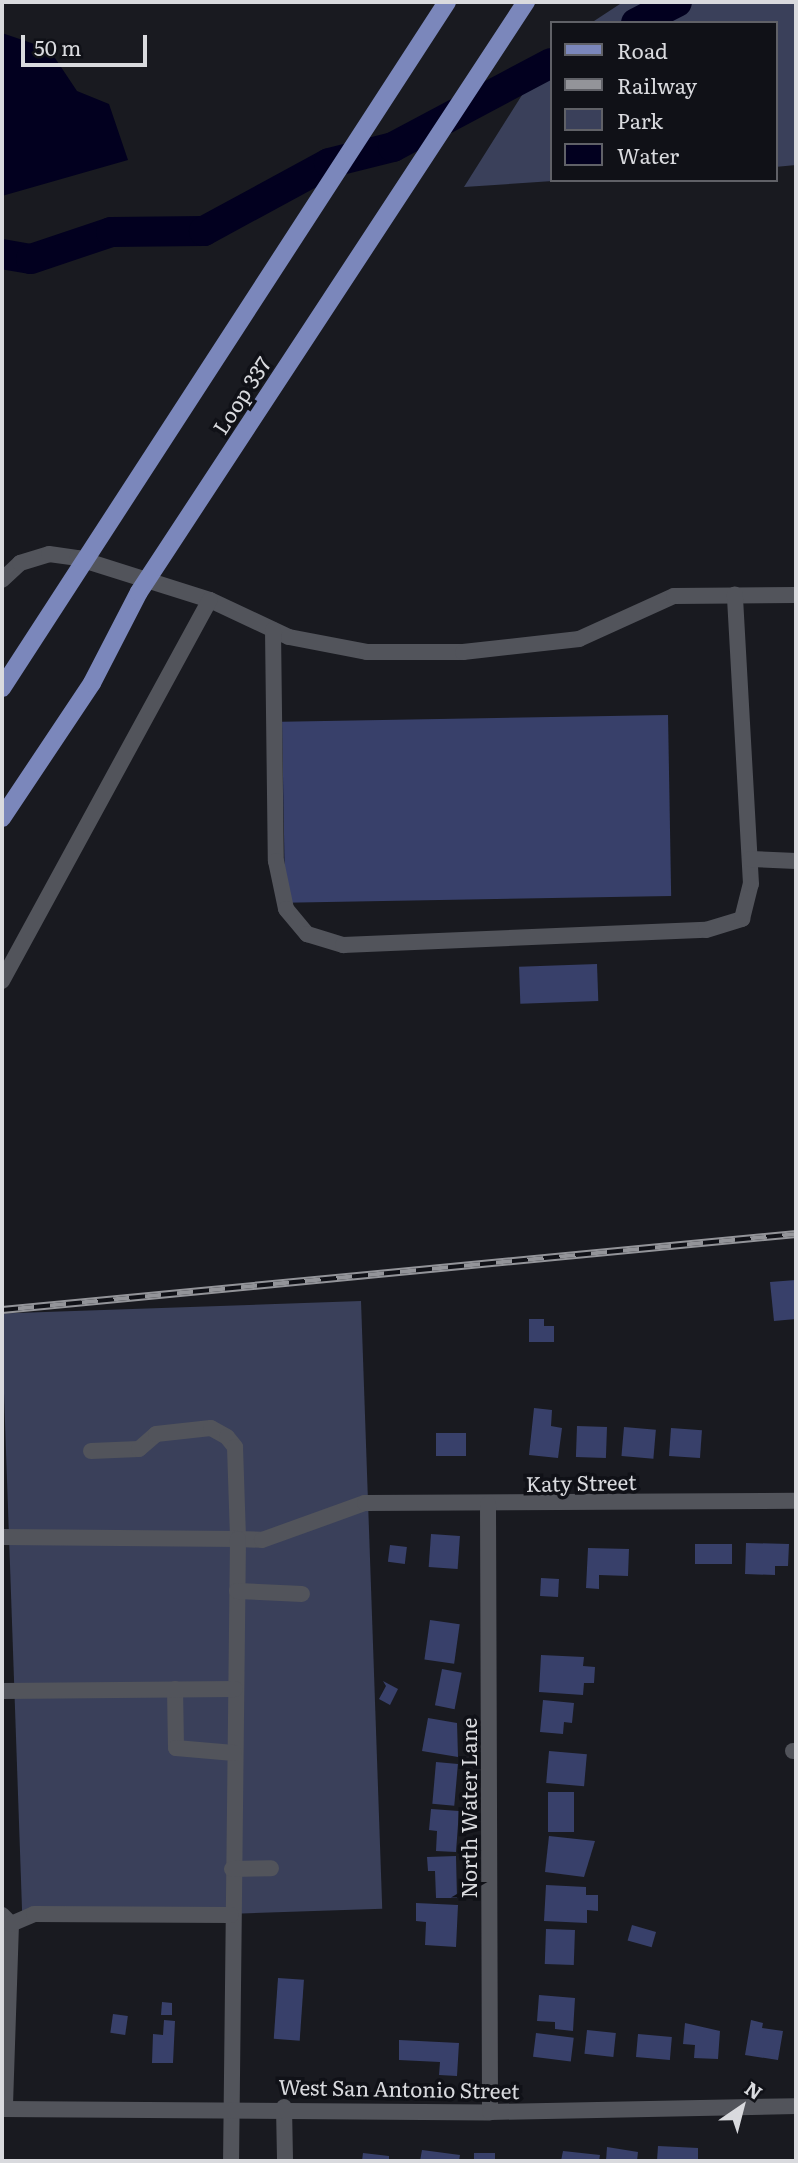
<!DOCTYPE html>
<html>
<head>
<meta charset="utf-8">
<style>
  body { margin:0 }
  #map { position:relative; width:798px; height:2163px; overflow:hidden; background:#191a20; font-family:Literata,serif }
  div>[style] { position:absolute }
  [style*='--x'] { left:calc(var(--x)*1px); top:calc(var(--y)*1px); width:calc(var(--w)*1px); rotate:calc(var(--a)*1deg) }
  .green>* { inset:0; background:#3a405a; transform-origin:0 0 }
  .water>* { inset:0; background:#02001f }
  .river>* { height:30px; margin:-15px; padding:0 15px; transform-origin:15px; border-radius:15px; background:#02001f }
  .building>* { inset:0; background:#38406a; transform-origin:0 0 }
  .minor>* { height:16px; margin:-8px; padding:0 8px; transform-origin:8px; border-radius:8px; background:#52545b }
  .major>* { height:18px; margin:-9px; padding:0 9px; transform-origin:9px; border-radius:9px; background:#7b87bb }
  .rail>* { height:8px; margin-top:-4px; transform-origin:0; background:repeating-linear-gradient(90deg,#101117 0 16px,#939499 0 32px); box-sizing:border-box; border-block:2px solid #939499 }
  span { translate:-50% -50%; white-space:nowrap; text-align:center; line-height:1.15; -webkit-text-stroke:7px #101117; paint-order:stroke }
  .street-label { font-size:21px; color:#d9dade }
  .frame { position:absolute; inset:0; border:4px solid #d9dade; pointer-events:none }
  .legend { position:absolute; left:550px; top:21px; width:228px; height:161px; box-sizing:border-box; background:#101117; border:2px solid #606167; margin:0; padding:9px 12px; list-style:none; font-size:21px; color:#d9dade }
  .legend li { display:flex; align-items:center; gap:14px; height:35px }
  .legend b { width:35px; border:2px solid #606167 }
  .north { position:absolute; left:707px; top:2072px; width:70px; height:70px; -webkit-text-stroke:5px #101117; paint-order:stroke; rotate:35deg; font-size:19px; font-weight:700; line-height:28px; text-align:center; color:#d9dade }
  .north::after { content:''; display:block; margin:auto; width:24px; height:32px; background:#d9dade; clip-path:polygon(50% 0,100% 100%,50% 72%,0 100%) }
  .scale { position:absolute; left:21px; top:35px; width:126px; height:32px; box-sizing:border-box; border:4px solid #d9dade; border-top:0; padding-left:9px; font-size:21px; line-height:24px; white-space:nowrap; color:#d9dade; -webkit-text-stroke:5px #101117; paint-order:stroke }
</style>
</head>
<body>
<div id="map">
  <div class="green">
    <i style="clip-path:polygon(623px 2px,796px 2px,796px 165px,775px 167px,775px 23px,591px 23px)"></i>
    <i style="clip-path:polygon(551px 49px,551px 180px,568px 180px,464px 187px)"></i>
    <i style="left:361px;top:1301px;width:608px;height:360px;rotate:88deg"></i>
  </div>
  <div class="water">
    <i style="clip-path:polygon(2px 33px,49px 49px,77px 91px,109px 104px,128px 160px,2px 196px)"></i>
  </div>
  <div class="river">
    <i style="--x:636;--y:23;--w:46;--a:-27.1"></i>
    <i style="--x:2;--y:254;--w:29;--a:10"></i>
    <i style="--x:31;--y:259;--w:84;--a:-18.6"></i>
    <i style="--x:111;--y:232;--w:93;--a:-0.6"></i>
    <i style="--x:204;--y:231;--w:142;--a:-28.5"></i>
    <i style="--x:329;--y:163;--w:66;--a:-14"></i>
    <i style="--x:393;--y:147;--w:179;--a:-28"></i>
  </div>
  <div class="building">
    <i style="left:668px;top:715px;width:181px;height:386px;rotate:89deg"></i>
    <i style="left:597px;top:964px;width:37px;height:78px;rotate:88deg"></i>
    <i style="clip-path:polygon(796px 1280px,796px 1319px,774px 1321px,770px 1282px)"></i>
    <i style="clip-path:polygon(529px 1319px,544px 1319px,544px 1326px,554px 1326px,554px 1342px,529px 1342px)"></i>
    <i style="clip-path:polygon(534px 1408px,552px 1410px,551px 1426px,562px 1428px,558px 1458px,529px 1455px)"></i>
    <i style="left:577px;top:1426px;width:30px;height:31px;rotate:2deg"></i>
    <i style="left:624px;top:1427px;width:32px;height:29px;rotate:5deg"></i>
    <i style="left:671px;top:1428px;width:31px;height:28px;rotate:4deg"></i>
    <i style="left:436px;top:1433px;width:30px;height:23px"></i>
    <i style="left:431px;top:1534px;width:29px;height:33px;rotate:4deg"></i>
    <i style="clip-path:polygon(746px 1543px,789px 1544px,788px 1566px,775px 1566px,775px 1575px,745px 1574px)"></i>
    <i style="left:695px;top:1544px;width:37px;height:20px"></i>
    <i style="left:390px;top:1545px;width:17px;height:17px;rotate:7deg"></i>
    <i style="clip-path:polygon(588px 1548px,629px 1549px,628px 1576px,599px 1575px,599px 1589px,586px 1588px)"></i>
    <i style="left:541px;top:1578px;width:18px;height:18px;rotate:3deg"></i>
    <i style="left:430px;top:1620px;width:30px;height:40px;rotate:8deg"></i>
    <i style="clip-path:polygon(541px 1655px,584px 1657px,583px 1666px,595px 1667px,594px 1683px,584px 1683px,583px 1695px,539px 1692px)"></i>
    <i style="left:442px;top:1669px;width:20px;height:37px;rotate:11deg"></i>
    <i style="clip-path:polygon(383px 1681px,398px 1689px,390px 1705px,379px 1699px,386px 1686px)"></i>
    <i style="clip-path:polygon(543px 1700px,574px 1703px,572px 1723px,564px 1722px,563px 1734px,540px 1732px)"></i>
    <i style="clip-path:polygon(428px 1718px,457px 1723px,458px 1757px,422px 1751px)"></i>
    <i style="left:549px;top:1751px;width:38px;height:32px;rotate:5deg"></i>
    <i style="left:436px;top:1762px;width:22px;height:42px;rotate:5deg"></i>
    <i style="left:548px;top:1792px;width:26px;height:40px"></i>
    <i style="clip-path:polygon(431px 1809px,459px 1811px,456px 1852px,436px 1851px,437px 1831px,429px 1830px)"></i>
    <i style="clip-path:polygon(549px 1836px,595px 1841px,584px 1877px,545px 1872px)"></i>
    <i style="clip-path:polygon(456px 1856px,457px 1898px,436px 1898px,435px 1871px,428px 1871px,427px 1857px)"></i>
    <i style="clip-path:polygon(546px 1885px,586px 1887px,586px 1895px,598px 1895px,598px 1911px,587px 1910px,587px 1923px,544px 1921px)"></i>
    <i style="clip-path:polygon(416px 1903px,458px 1905px,456px 1947px,425px 1945px,426px 1922px,416px 1921px)"></i>
    <i style="left:632px;top:1925px;width:25px;height:16px;rotate:16deg"></i>
    <i style="left:546px;top:1929px;width:29px;height:35px;rotate:2deg"></i>
    <i style="left:278px;top:1978px;width:26px;height:61px;rotate:4deg"></i>
    <i style="clip-path:polygon(539px 1995px,575px 1998px,573px 2031px,555px 2029px,555px 2022px,537px 2021px)"></i>
    <i style="clip-path:polygon(162px 2002px,172px 2003px,172px 2015px,161px 2015px)"></i>
    <i style="left:113px;top:2014px;width:15px;height:19px;rotate:8deg"></i>
    <i style="clip-path:polygon(164px 2020px,175px 2021px,173px 2063px,152px 2063px,153px 2034px,163px 2035px)"></i>
    <i style="clip-path:polygon(751px 2020px,763px 2023px,762px 2028px,783px 2031px,778px 2060px,745px 2055px)"></i>
    <i style="clip-path:polygon(685px 2023px,720px 2031px,718px 2059px,694px 2058px,695px 2045px,683px 2044px)"></i>
    <i style="left:587px;top:2030px;width:29px;height:24px;rotate:6deg"></i>
    <i style="left:536px;top:2033px;width:38px;height:24px;rotate:7deg"></i>
    <i style="left:638px;top:2034px;width:34px;height:23px;rotate:5deg"></i>
    <i style="clip-path:polygon(399px 2040px,459px 2043px,457px 2076px,439px 2075px,440px 2062px,399px 2060px)"></i>
    <i style="clip-path:polygon(658px 2146px,698px 2148px,698px 2161px,657px 2161px)"></i>
    <i style="clip-path:polygon(607px 2147px,638px 2152px,637px 2161px,606px 2161px)"></i>
    <i style="clip-path:polygon(422px 2150px,460px 2155px,459px 2161px,420px 2161px)"></i>
    <i style="clip-path:polygon(563px 2151px,600px 2155px,599px 2161px,561px 2161px)"></i>
    <i style="clip-path:polygon(363px 2153px,389px 2156px,389px 2161px,362px 2161px)"></i>
    <i style="left:474px;top:2153px;width:21px;height:8px"></i>
  </div>
  <div class="minor">
    <i style="--x:2;--y:580;--w:25;--a:-43"></i>
    <i style="--x:20;--y:563;--w:30;--a:-17"></i>
    <i style="--x:49;--y:554;--w:28;--a:8"></i>
    <i style="--x:77;--y:558;--w:139;--a:17.5"></i>
    <i style="--x:210;--y:600;--w:87;--a:25.1"></i>
    <i style="--x:289;--y:637;--w:79;--a:10.9"></i>
    <i style="--x:367;--y:652;--w:96;--a:0"></i>
    <i style="--x:463;--y:652;--w:117;--a:-6.4"></i>
    <i style="--x:579;--y:639;--w:104;--a:-24.4"></i>
    <i style="--x:674;--y:596;--w:122;--a:-0.5"></i>
    <i style="--x:273;--y:630;--w:231;--a:89.3"></i>
    <i style="--x:276;--y:861;--w:49;--a:78.2"></i>
    <i style="--x:286;--y:909;--w:33;--a:50"></i>
    <i style="--x:307;--y:934;--w:38;--a:17"></i>
    <i style="--x:343;--y:945;--w:363;--a:-2.4"></i>
    <i style="--x:706;--y:930;--w:38;--a:-17"></i>
    <i style="--x:742;--y:919;--w:36;--a:-76"></i>
    <i style="--x:751;--y:884;--w:290;--a:-93.2"></i>
    <i style="--x:750;--y:859;--w:46;--a:2.5"></i>
    <i style="--x:2;--y:981;--w:434;--a:-61.4"></i>
    <i style="--x:91;--y:1451;--w:48;--a:-2.4"></i>
    <i style="--x:139;--y:1449;--w:23;--a:-41"></i>
    <i style="--x:156;--y:1434;--w:55;--a:-6.2"></i>
    <i style="--x:211;--y:1428;--w:18;--a:29"></i>
    <i style="--x:227;--y:1437;--w:13;--a:51"></i>
    <i style="--x:235;--y:1447;--w:92;--a:88.1"></i>
    <i style="--x:238;--y:1539;--w:24;--a:2"></i>
    <i style="--x:262;--y:1540;--w:109;--a:-19.8"></i>
    <i style="--x:365;--y:1503;--w:431;--a:-0.3"></i>
    <i style="--x:488;--y:1504;--w:608;--a:89.81"></i>
    <i style="--x:2;--y:1537;--w:236;--a:0.5"></i>
    <i style="--x:238;--y:1539;--w:622;--a:90.64"></i>
    <i style="--x:237;--y:1591;--w:65;--a:2.6"></i>
    <i style="--x:175;--y:1689;--w:59;--a:89"></i>
    <i style="--x:176;--y:1748;--w:58;--a:4.9"></i>
    <i style="--x:2;--y:1691;--w:233;--a:-0.5"></i>
    <i style="--x:793;--y:1751;--w:3;--a:0"></i>
    <i style="--x:232;--y:1869;--w:39;--a:-1"></i>
    <i style="--x:2;--y:1915;--w:13;--a:45"></i>
    <i style="--x:11;--y:1924;--w:185;--a:91.9"></i>
    <i style="--x:11;--y:1924;--w:25;--a:-23"></i>
    <i style="--x:34;--y:1914;--w:197;--a:0.3"></i>
    <i style="--x:284;--y:2107;--w:54;--a:88.9"></i>
    <i style="--x:2;--y:2109;--w:488;--a:0.4"></i>
    <i style="--x:490;--y:2112;--w:306;--a:-1.1"></i>
  </div>
  <div class="major">
    <i style="--x:2;--y:688;--w:818;--a:-57.03"></i>
    <i style="--x:2;--y:818;--w:162;--a:-56.3"></i>
    <i style="--x:92;--y:683;--w:102;--a:-62.7"></i>
    <i style="--x:139;--y:592;--w:706;--a:-56.74"></i>
  </div>
  <div class="rail">
    <i style="--x:2;--y:1310;--w:798;--a:-5.47"></i>
  </div>
  <div class="street-label">
    <span style="left:241px;top:395px;rotate:-57deg">Loop 337</span>
    <span style="left:581px;top:1482px;rotate:-1deg">Katy Street</span>
    <span style="left:468px;top:1808px;rotate:-90deg">North Water Lane</span>
    <span style="left:399px;top:2088px;rotate:1deg">West San Antonio Street</span>
  </div>
  <div class="frame"></div>
  <ul class="legend">
  <li><b style="height:9px;background:#7b87bb"></b>Road</li>
  <li><b style="height:9px;background:#939499"></b>Railway</li>
  <li><b style="height:19px;background:#3a405a"></b>Park</li>
  <li><b style="height:19px;background:#02001f"></b>Water</li>
  </ul>
  <div class="north">N</div>
  <div class="scale">50 m</div>
</div>
</body>
</html>
